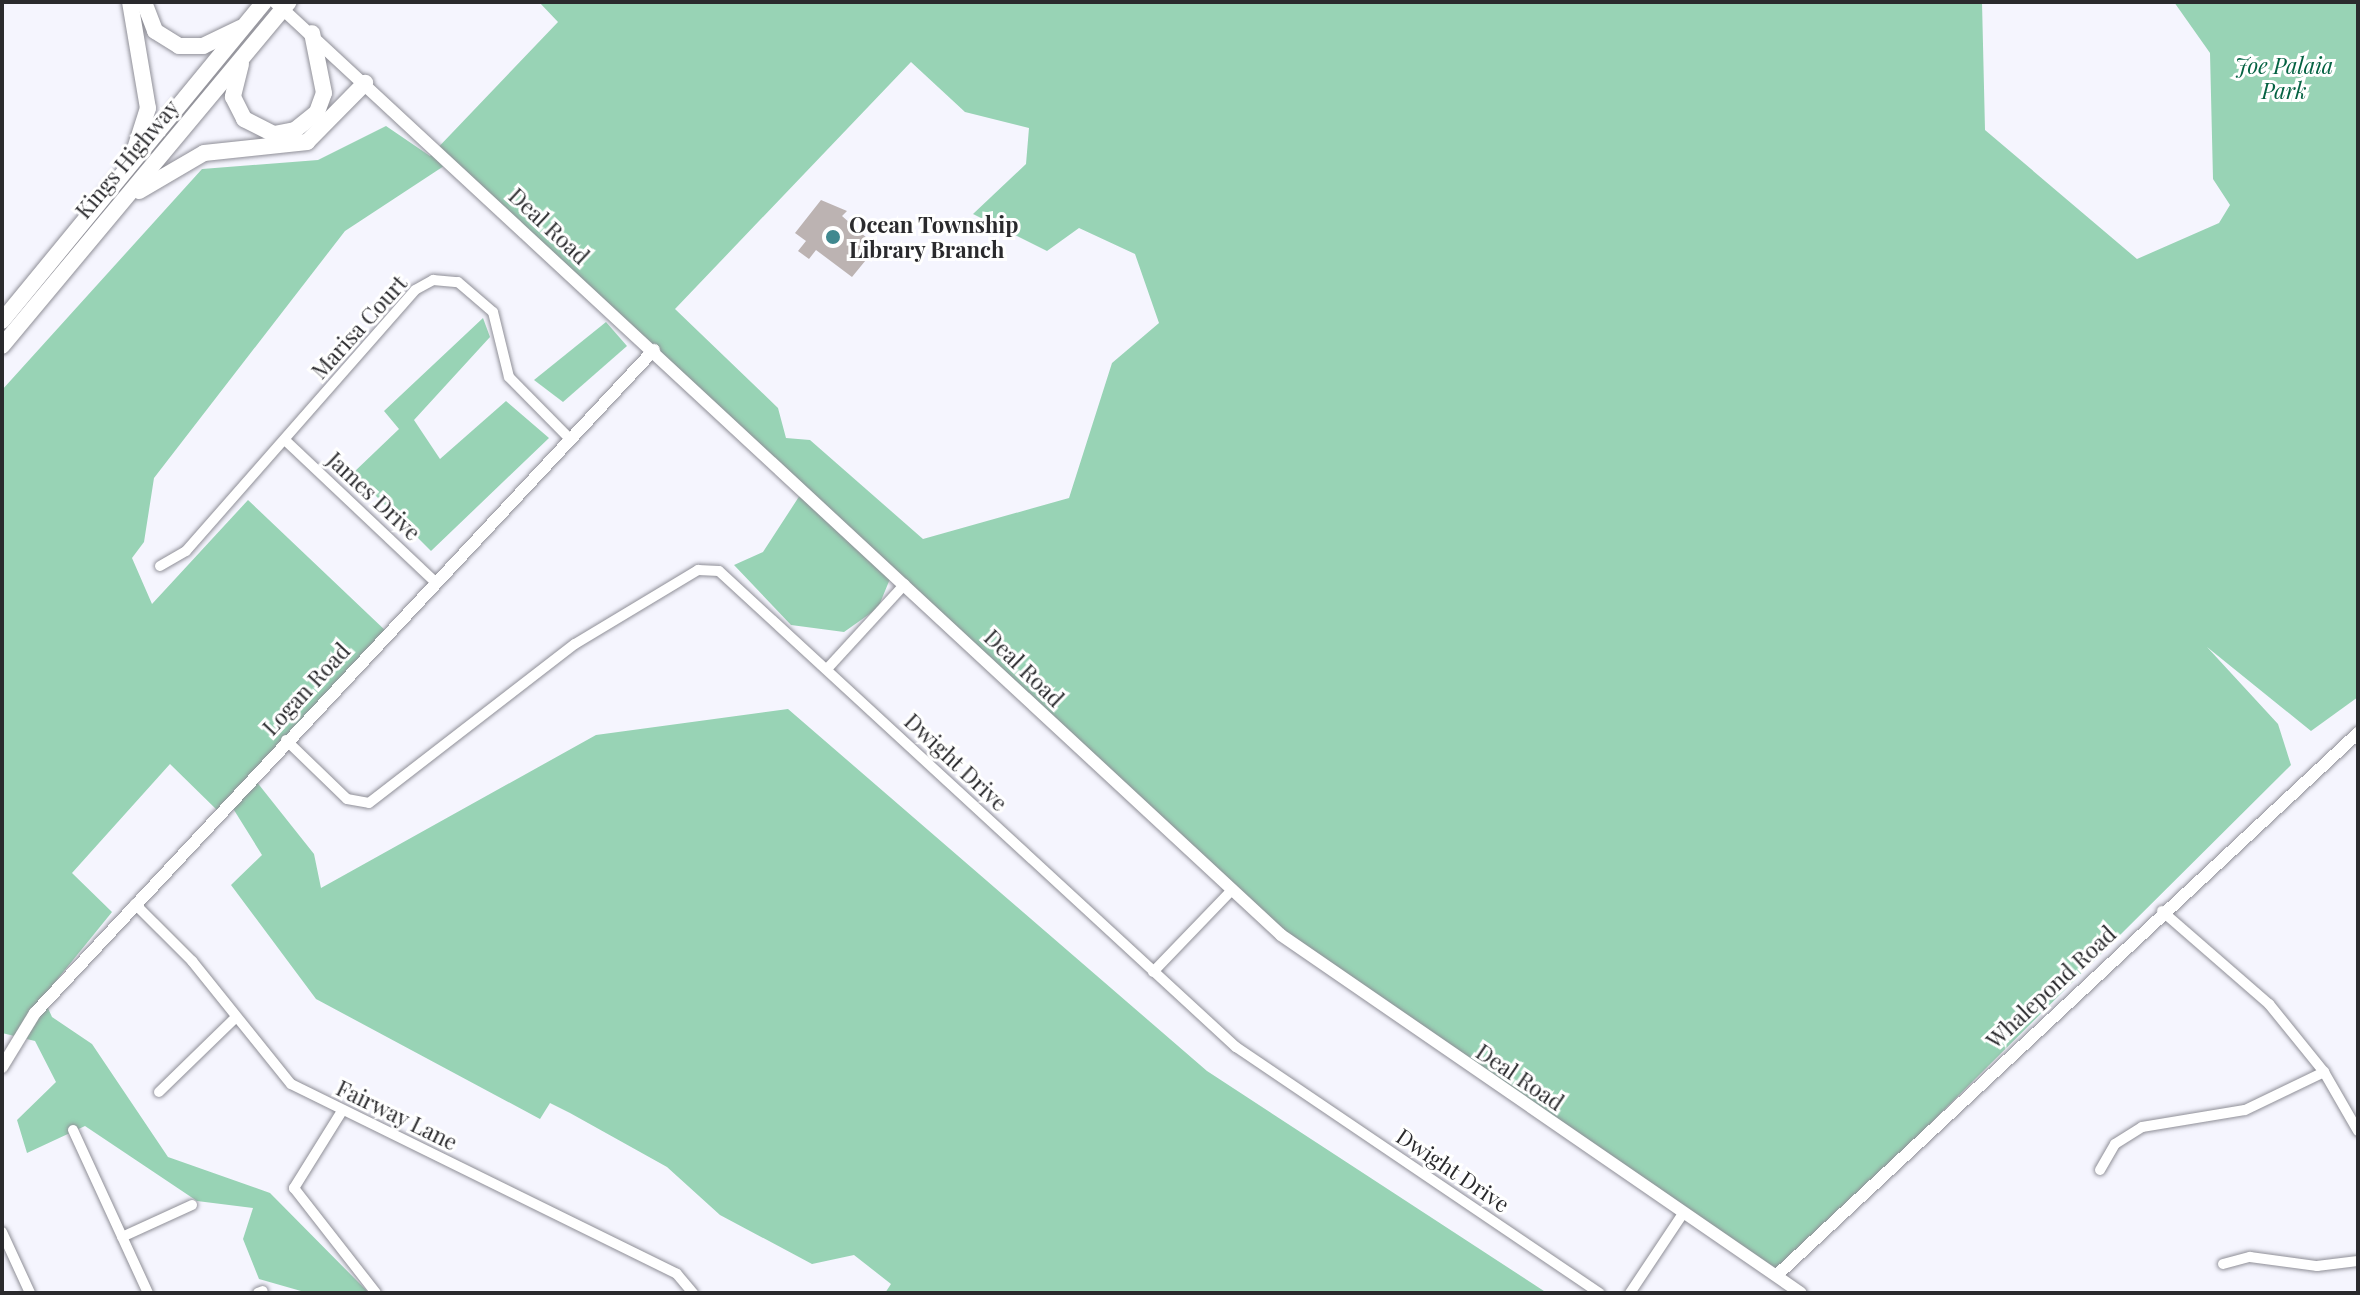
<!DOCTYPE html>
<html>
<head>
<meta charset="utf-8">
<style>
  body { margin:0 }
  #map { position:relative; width:2360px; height:1295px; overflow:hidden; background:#f5f5fe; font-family:"Playfair Display",serif }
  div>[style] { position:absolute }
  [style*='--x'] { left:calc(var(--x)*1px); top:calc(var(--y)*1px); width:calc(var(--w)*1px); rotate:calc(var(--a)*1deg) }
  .green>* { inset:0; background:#98d3b5 }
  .building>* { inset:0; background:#bcb3b2 }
  .roads { filter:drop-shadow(0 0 2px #8f8f97) drop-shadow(0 0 2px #8f8f97) }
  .minor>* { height:10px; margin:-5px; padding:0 5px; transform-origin:5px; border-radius:5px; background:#fff }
  .tertiary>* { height:12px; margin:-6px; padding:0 6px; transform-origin:6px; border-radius:6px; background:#fff }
  .primary>* { height:16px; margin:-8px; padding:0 8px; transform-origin:8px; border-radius:8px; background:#fff }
  .dots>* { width:22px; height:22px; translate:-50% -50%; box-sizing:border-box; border:4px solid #fff; border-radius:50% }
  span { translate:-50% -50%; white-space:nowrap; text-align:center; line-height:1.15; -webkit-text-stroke:6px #fff; paint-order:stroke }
  .park-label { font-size:22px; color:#046242; font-style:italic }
  .street-label { font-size:22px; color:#2a2a2d }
  .poi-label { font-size:22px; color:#2a2a2d; font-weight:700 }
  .left { translate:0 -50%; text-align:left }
  .frame { position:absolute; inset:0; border:4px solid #2a2a2d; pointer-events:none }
</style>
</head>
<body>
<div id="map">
  <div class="green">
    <i style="clip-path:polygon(evenodd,539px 2px,1982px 2px,1985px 130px,2137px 259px,2219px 223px,2230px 205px,2213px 179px,2210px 53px,2174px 2px,2358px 2px,2358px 697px,2311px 731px,2207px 647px,2278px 724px,2291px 765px,1777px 1276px,1307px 957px,892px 574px,878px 608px,844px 632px,791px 625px,734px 565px,763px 552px,802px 492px,447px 164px,345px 231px,154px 478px,144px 542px,132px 558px,152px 604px,248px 500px,388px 633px,252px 776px,314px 854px,321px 888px,596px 735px,788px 709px,1207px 1071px,1547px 1293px,885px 1293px,891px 1284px,854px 1255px,812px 1264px,720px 1215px,667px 1167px,570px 1113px,550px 1103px,540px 1119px,316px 999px,231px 885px,262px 855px,229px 802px,219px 812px,170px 764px,72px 873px,112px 912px,43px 997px,52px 1017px,92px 1044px,168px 1157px,270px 1193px,369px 1293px,308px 1293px,259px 1279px,243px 1239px,253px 1208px,197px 1201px,85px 1126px,27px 1153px,17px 1120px,56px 1082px,35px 1041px,2px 1033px,2px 390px,202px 169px,318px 160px,386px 126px,430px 156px,558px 22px,539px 2px,911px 62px,965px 112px,1029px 128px,1026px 164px,973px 214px,1047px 251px,1079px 228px,1135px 254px,1159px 323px,1112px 363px,1069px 498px,923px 539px,810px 440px,786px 438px,778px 408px,675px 309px,911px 62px)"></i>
    <i style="clip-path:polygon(483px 318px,490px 337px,414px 420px,440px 459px,506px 401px,549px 438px,431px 551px,353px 473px,399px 429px,384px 411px)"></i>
    <i style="clip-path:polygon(606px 322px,627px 346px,563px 402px,534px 380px)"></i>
  </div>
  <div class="building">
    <i style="clip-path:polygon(821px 200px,847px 211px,842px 216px,868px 239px,870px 255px,852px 277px,816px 250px,809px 259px,798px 251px,806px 241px,795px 233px)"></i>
  </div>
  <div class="roads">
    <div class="minor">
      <i style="--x:285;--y:440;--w:207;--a:43.4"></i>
      <i style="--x:160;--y:566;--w:30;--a:-30"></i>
      <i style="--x:186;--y:551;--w:347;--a:-48.7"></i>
      <i style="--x:415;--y:290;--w:21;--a:-29"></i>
      <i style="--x:433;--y:280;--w:25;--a:5"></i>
      <i style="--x:458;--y:282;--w:46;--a:40.6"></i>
      <i style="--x:493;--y:312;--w:67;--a:76.2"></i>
      <i style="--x:509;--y:377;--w:87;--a:45.5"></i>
      <i style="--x:827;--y:669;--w:115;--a:-47.5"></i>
      <i style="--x:286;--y:740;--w:85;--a:44"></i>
      <i style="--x:347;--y:799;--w:22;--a:10"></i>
      <i style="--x:369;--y:803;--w:260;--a:-37.7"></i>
      <i style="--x:575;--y:644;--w:144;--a:-31"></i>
      <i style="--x:698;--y:570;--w:21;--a:3"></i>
      <i style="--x:719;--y:571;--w:703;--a:42.64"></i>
      <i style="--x:1236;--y:1047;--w:439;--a:34.1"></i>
      <i style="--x:135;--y:904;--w:81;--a:45"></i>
      <i style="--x:192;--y:961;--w:158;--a:51.2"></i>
      <i style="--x:291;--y:1084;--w:430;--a:26.2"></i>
      <i style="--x:677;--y:1274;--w:25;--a:50"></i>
      <i style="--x:2162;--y:911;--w:142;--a:41"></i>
      <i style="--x:2269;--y:1004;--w:87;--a:51"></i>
      <i style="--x:2324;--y:1072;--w:68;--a:60"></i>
      <i style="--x:1153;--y:972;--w:114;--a:-46.1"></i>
      <i style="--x:159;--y:1092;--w:106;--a:-44.2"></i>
      <i style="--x:342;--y:1111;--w:91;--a:121.9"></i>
      <i style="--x:294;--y:1188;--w:133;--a:52"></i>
      <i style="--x:73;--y:1130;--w:179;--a:65.3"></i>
      <i style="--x:2100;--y:1170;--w:30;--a:-60"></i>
      <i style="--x:2115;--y:1144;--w:32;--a:-32"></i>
      <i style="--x:2142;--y:1127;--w:104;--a:-9.4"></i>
      <i style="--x:2245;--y:1110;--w:88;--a:-25.7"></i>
      <i style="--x:2;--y:1232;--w:67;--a:65.3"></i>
      <i style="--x:122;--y:1237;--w:77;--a:-24.6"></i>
      <i style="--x:2223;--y:1264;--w:28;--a:-15"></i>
      <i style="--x:2250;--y:1257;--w:68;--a:7.7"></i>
      <i style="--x:2317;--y:1266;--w:41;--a:-7"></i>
      <i style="--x:258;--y:1293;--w:5;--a:-22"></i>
      <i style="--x:1630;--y:1293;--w:97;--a:-56.3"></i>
    </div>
    <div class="tertiary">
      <i style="--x:275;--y:2;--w:1372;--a:42.84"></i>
      <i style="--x:1281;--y:935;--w:631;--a:34.55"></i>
      <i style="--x:2;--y:1067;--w:63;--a:-58.6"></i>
      <i style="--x:35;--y:1013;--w:907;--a:-46.97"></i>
      <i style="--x:1777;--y:1275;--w:795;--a:-43.01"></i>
    </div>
    <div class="primary">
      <i style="--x:130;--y:2;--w:108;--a:80.4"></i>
      <i style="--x:148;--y:108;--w:46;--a:107.7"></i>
      <i style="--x:144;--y:2;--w:31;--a:69"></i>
      <i style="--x:155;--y:31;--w:28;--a:32"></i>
      <i style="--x:179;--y:46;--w:24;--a:0"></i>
      <i style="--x:203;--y:46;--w:41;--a:-25.9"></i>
      <i style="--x:241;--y:64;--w:34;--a:104"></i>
      <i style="--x:233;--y:97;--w:25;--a:63"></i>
      <i style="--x:244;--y:119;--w:34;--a:27"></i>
      <i style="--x:274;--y:134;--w:21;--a:-11"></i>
      <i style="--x:295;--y:130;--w:28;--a:-39"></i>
      <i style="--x:317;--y:112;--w:20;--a:-70"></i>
      <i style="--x:324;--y:93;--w:61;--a:-101.3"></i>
      <i style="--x:139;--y:191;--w:75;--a:-30.3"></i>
      <i style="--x:204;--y:153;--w:104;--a:-6.1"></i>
      <i style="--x:307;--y:142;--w:83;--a:-45.5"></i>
      <i style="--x:2;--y:321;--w:413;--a:-50.6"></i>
      <i style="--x:2;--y:346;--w:448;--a:-50.2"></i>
    </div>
  </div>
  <div class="dots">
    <i style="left:833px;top:237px;background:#40888f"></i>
  </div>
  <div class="park-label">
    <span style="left:2284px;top:78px">Joe Palaia<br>Park</span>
  </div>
  <div class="street-label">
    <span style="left:127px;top:159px;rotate:-50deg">Kings Highway</span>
    <span style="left:549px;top:226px;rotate:43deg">Deal Road</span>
    <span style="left:359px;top:327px;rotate:-48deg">Marisa Court</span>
    <span style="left:374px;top:496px;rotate:43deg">James Drive</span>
    <span style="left:1024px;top:668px;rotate:44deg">Deal Road</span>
    <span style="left:306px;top:689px;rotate:-47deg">Logan Road</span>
    <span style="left:956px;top:762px;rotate:43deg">Dwight Drive</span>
    <span style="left:2051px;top:987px;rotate:-43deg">Whalepond Road</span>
    <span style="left:1520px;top:1077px;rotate:34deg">Deal Road</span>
    <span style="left:397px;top:1115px;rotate:26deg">Fairway Lane</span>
    <span style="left:1453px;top:1170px;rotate:34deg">Dwight Drive</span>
  </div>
  <div class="poi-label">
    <span class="left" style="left:849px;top:237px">Ocean Township<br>Library Branch</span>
  </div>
  <div class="frame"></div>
</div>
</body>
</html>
